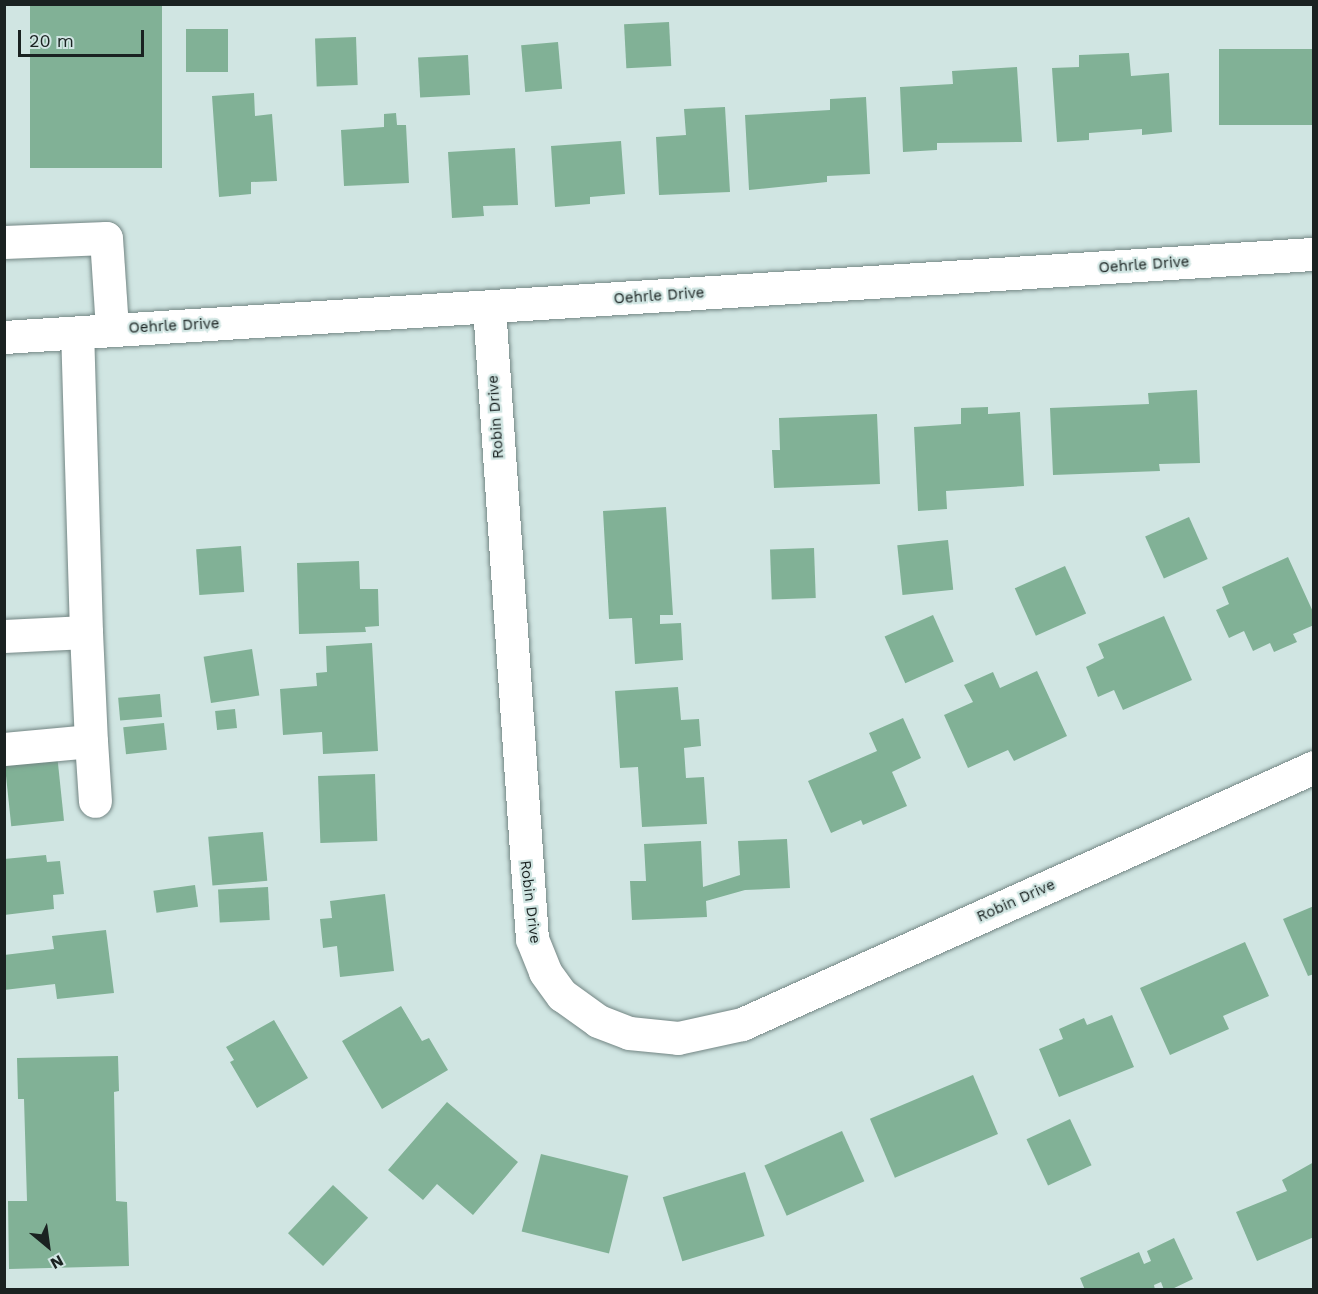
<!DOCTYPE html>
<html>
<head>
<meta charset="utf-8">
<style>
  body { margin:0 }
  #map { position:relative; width:1318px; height:1294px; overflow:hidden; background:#d0e5e2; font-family:"Work Sans",sans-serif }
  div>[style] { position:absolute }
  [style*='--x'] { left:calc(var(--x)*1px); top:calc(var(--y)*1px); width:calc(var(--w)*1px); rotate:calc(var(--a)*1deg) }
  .building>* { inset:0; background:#81b196; transform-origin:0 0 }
  .roads { filter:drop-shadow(0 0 2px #738684) drop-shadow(0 0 2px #738684) }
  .minor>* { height:33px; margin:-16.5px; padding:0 16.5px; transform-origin:16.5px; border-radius:16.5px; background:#fff }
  span { translate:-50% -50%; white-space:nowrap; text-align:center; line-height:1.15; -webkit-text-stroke:4.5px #d0e5e2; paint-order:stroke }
  .street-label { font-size:15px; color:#1a2221 }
  .frame { position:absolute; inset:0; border:6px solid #1a2221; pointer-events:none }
  .north { position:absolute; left:18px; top:1216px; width:60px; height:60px; -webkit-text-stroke:4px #d0e5e2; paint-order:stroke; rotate:151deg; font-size:16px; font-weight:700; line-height:24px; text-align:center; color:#1a2221 }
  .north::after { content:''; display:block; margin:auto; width:21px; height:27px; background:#1a2221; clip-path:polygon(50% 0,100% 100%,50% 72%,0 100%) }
  .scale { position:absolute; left:18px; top:30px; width:126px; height:27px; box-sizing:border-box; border:3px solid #1a2221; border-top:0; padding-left:8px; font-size:18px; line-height:21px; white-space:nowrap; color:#1a2221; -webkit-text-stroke:4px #d0e5e2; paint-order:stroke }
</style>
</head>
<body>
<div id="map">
  <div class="building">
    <i style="left:30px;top:4px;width:132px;height:164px"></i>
    <i style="left:669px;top:22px;width:44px;height:45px;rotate:87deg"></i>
    <i style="left:186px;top:29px;width:42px;height:43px"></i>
    <i style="left:356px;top:37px;width:48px;height:41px;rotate:88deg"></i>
    <i style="left:558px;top:42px;width:47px;height:37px;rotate:85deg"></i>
    <i style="left:1314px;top:49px;width:76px;height:95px;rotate:90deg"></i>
    <i style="clip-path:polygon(1129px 53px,1131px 76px,1169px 73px,1172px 132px,1142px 135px,1142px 129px,1089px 133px,1089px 140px,1057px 142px,1052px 68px,1079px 67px,1079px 55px)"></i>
    <i style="left:468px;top:55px;width:40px;height:50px;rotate:87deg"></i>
    <i style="clip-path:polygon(1017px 67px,1022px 142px,937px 143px,937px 150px,903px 152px,900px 87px,953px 84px,952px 71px)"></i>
    <i style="clip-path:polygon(254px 93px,255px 116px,272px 114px,277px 181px,251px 182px,251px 194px,219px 197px,212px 96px)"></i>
    <i style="clip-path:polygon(866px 97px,870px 174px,827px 176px,827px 182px,749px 190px,745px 115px,830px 110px,830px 99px)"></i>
    <i style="clip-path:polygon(725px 107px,730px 192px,659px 195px,656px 137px,686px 135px,684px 109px)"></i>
    <i style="clip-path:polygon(396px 113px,397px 125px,406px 125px,409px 183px,344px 186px,341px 130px,384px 127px,384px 114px)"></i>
    <i style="clip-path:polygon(621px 141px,625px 194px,590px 197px,590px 204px,555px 207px,551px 146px)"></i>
    <i style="clip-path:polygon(515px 148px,518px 205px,483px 206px,484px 216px,452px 218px,448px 152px)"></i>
    <i style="clip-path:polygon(1197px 390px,1200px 463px,1159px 464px,1160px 471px,1053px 475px,1050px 408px,1149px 404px,1148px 393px)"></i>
    <i style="clip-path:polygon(988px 407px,988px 414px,1020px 412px,1024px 486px,946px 491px,947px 509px,918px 511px,914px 427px,961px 424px,961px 408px)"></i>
    <i style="clip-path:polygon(877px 414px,880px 484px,774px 488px,772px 450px,780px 450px,779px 418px)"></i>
    <i style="clip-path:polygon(666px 507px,673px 615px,660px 615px,660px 624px,681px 623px,683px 660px,635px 664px,632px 618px,609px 619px,603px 511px)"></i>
    <i style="left:1189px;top:517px;width:46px;height:48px;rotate:66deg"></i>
    <i style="left:948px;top:540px;width:50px;height:51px;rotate:84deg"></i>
    <i style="left:241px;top:546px;width:46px;height:45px;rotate:86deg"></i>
    <i style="left:814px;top:548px;width:50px;height:44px;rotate:88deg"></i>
    <i style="clip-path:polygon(1288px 557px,1314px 614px,1314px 625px,1293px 634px,1297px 642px,1274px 652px,1270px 643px,1253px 651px,1244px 631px,1229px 638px,1216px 610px,1229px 604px,1222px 587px)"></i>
    <i style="clip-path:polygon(359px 561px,360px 589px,378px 589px,379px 626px,365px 627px,366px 632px,299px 634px,297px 563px)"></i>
    <i style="left:1065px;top:566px;width:52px;height:55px;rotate:66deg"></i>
    <i style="left:933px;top:615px;width:51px;height:53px;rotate:66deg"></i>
    <i style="clip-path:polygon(1164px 616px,1192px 680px,1123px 710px,1114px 690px,1098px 697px,1086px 667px,1104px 658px,1098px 644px)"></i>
    <i style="clip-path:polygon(372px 643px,378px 751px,323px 754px,322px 732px,283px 735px,280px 689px,317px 686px,316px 673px,327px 672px,326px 646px)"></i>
    <i style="left:252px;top:649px;width:47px;height:49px;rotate:81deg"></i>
    <i style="clip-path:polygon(1037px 671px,1067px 736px,1014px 761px,1008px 750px,968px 768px,944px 715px,973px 702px,964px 685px,993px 672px,1000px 688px)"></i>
    <i style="clip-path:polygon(678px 687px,681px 720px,699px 719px,701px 746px,684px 748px,686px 778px,704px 777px,707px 824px,642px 827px,638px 767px,620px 768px,615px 691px)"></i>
    <i style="left:160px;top:694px;width:23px;height:42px;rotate:85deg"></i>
    <i style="left:235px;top:709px;width:19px;height:20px;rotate:84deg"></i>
    <i style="clip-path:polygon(903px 718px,921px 758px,892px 772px,907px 806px,863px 825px,861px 820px,831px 833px,808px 781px,877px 751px,869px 733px)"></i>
    <i style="left:164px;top:723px;width:27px;height:41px;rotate:84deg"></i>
    <i style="left:57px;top:754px;width:67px;height:53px;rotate:84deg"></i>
    <i style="left:375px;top:774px;width:67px;height:57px;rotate:88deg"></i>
    <i style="left:263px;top:832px;width:49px;height:55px;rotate:85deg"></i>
    <i style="clip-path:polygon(787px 839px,790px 888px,745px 890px,706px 901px,707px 917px,632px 920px,630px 881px,646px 881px,644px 844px,701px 841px,703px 887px,740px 875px,738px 841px)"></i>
    <i style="clip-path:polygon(46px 855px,47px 862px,60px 861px,64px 894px,53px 895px,54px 909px,4px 915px,4px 859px)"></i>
    <i style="left:195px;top:885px;width:22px;height:42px;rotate:82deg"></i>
    <i style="left:268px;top:887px;width:33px;height:50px;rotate:87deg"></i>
    <i style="clip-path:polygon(385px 894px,394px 971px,340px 977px,337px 946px,323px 948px,320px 919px,332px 918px,330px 901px)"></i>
    <i style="clip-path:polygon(1314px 906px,1314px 974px,1308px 976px,1283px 919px)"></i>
    <i style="clip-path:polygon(106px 930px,114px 993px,57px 999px,55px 984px,4px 990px,4px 955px,54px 949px,52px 936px)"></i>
    <i style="clip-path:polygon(1245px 942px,1269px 996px,1223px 1016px,1229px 1029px,1170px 1055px,1140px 988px)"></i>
    <i style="clip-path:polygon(401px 1006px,422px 1041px,429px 1038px,448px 1070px,382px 1109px,342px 1041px)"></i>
    <i style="clip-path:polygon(1112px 1015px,1134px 1067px,1059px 1097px,1039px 1049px,1063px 1039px,1059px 1029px,1084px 1018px,1087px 1025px)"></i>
    <i style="clip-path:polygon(274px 1020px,308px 1078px,257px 1108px,230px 1062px,234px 1060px,226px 1047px)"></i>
    <i style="clip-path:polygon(118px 1056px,119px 1091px,114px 1092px,116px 1201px,127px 1202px,129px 1266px,9px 1269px,8px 1201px,27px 1201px,24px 1099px,18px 1099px,17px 1058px)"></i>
    <i style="left:973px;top:1075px;width:64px;height:112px;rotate:67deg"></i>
    <i style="clip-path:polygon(447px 1102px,518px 1162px,473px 1215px,437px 1184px,423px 1200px,388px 1170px)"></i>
    <i style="left:1070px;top:1119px;width:51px;height:48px;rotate:65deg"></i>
    <i style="left:842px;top:1131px;width:55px;height:85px;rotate:66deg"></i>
    <i style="left:541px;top:1154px;width:90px;height:80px;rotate:14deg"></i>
    <i style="clip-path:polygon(1314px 1162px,1314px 1237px,1257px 1261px,1236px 1212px,1287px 1191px,1282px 1180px)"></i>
    <i style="left:745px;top:1172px;width:67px;height:86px;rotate:73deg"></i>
    <i style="left:333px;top:1185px;width:48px;height:66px;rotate:43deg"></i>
    <i style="clip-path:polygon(1174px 1238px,1193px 1279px,1170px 1290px,1164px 1290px,1161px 1282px,1154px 1285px,1155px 1290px,1085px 1290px,1080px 1278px,1139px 1252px,1144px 1264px,1151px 1261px,1147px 1251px)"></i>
  </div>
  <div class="roads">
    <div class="minor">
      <i style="--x:4;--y:242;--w:102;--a:-2.2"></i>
      <i style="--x:106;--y:238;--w:91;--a:86.2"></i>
      <i style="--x:489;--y:307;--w:633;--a:86.11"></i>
      <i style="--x:532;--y:939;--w:35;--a:68"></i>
      <i style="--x:545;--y:972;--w:29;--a:54"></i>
      <i style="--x:562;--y:995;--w:44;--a:35.8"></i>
      <i style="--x:598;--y:1021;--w:33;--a:21"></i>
      <i style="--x:629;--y:1033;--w:49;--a:5.8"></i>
      <i style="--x:678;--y:1038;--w:66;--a:-12.3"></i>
      <i style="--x:742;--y:1024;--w:627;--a:-24.19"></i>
      <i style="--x:4;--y:337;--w:1313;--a:-3.63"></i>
      <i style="--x:86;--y:632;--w:109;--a:87.4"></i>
      <i style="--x:4;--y:636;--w:82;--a:-2.8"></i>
      <i style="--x:86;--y:632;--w:299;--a:-91.7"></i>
      <i style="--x:4;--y:749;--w:87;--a:-5.3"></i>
      <i style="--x:91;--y:741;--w:60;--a:86.2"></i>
    </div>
  </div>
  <div class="street-label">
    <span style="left:1144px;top:265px;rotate:-4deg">Oehrle Drive</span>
    <span style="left:659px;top:296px;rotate:-4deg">Oehrle Drive</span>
    <span style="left:174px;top:326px;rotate:-3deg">Oehrle Drive</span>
    <span style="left:496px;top:417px;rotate:-94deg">Robin Drive</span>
    <span style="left:1016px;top:901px;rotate:-24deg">Robin Drive</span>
    <span style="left:530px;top:902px;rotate:83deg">Robin Drive</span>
  </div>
  <div class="frame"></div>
  <div class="north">N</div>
  <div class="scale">20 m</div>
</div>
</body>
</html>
